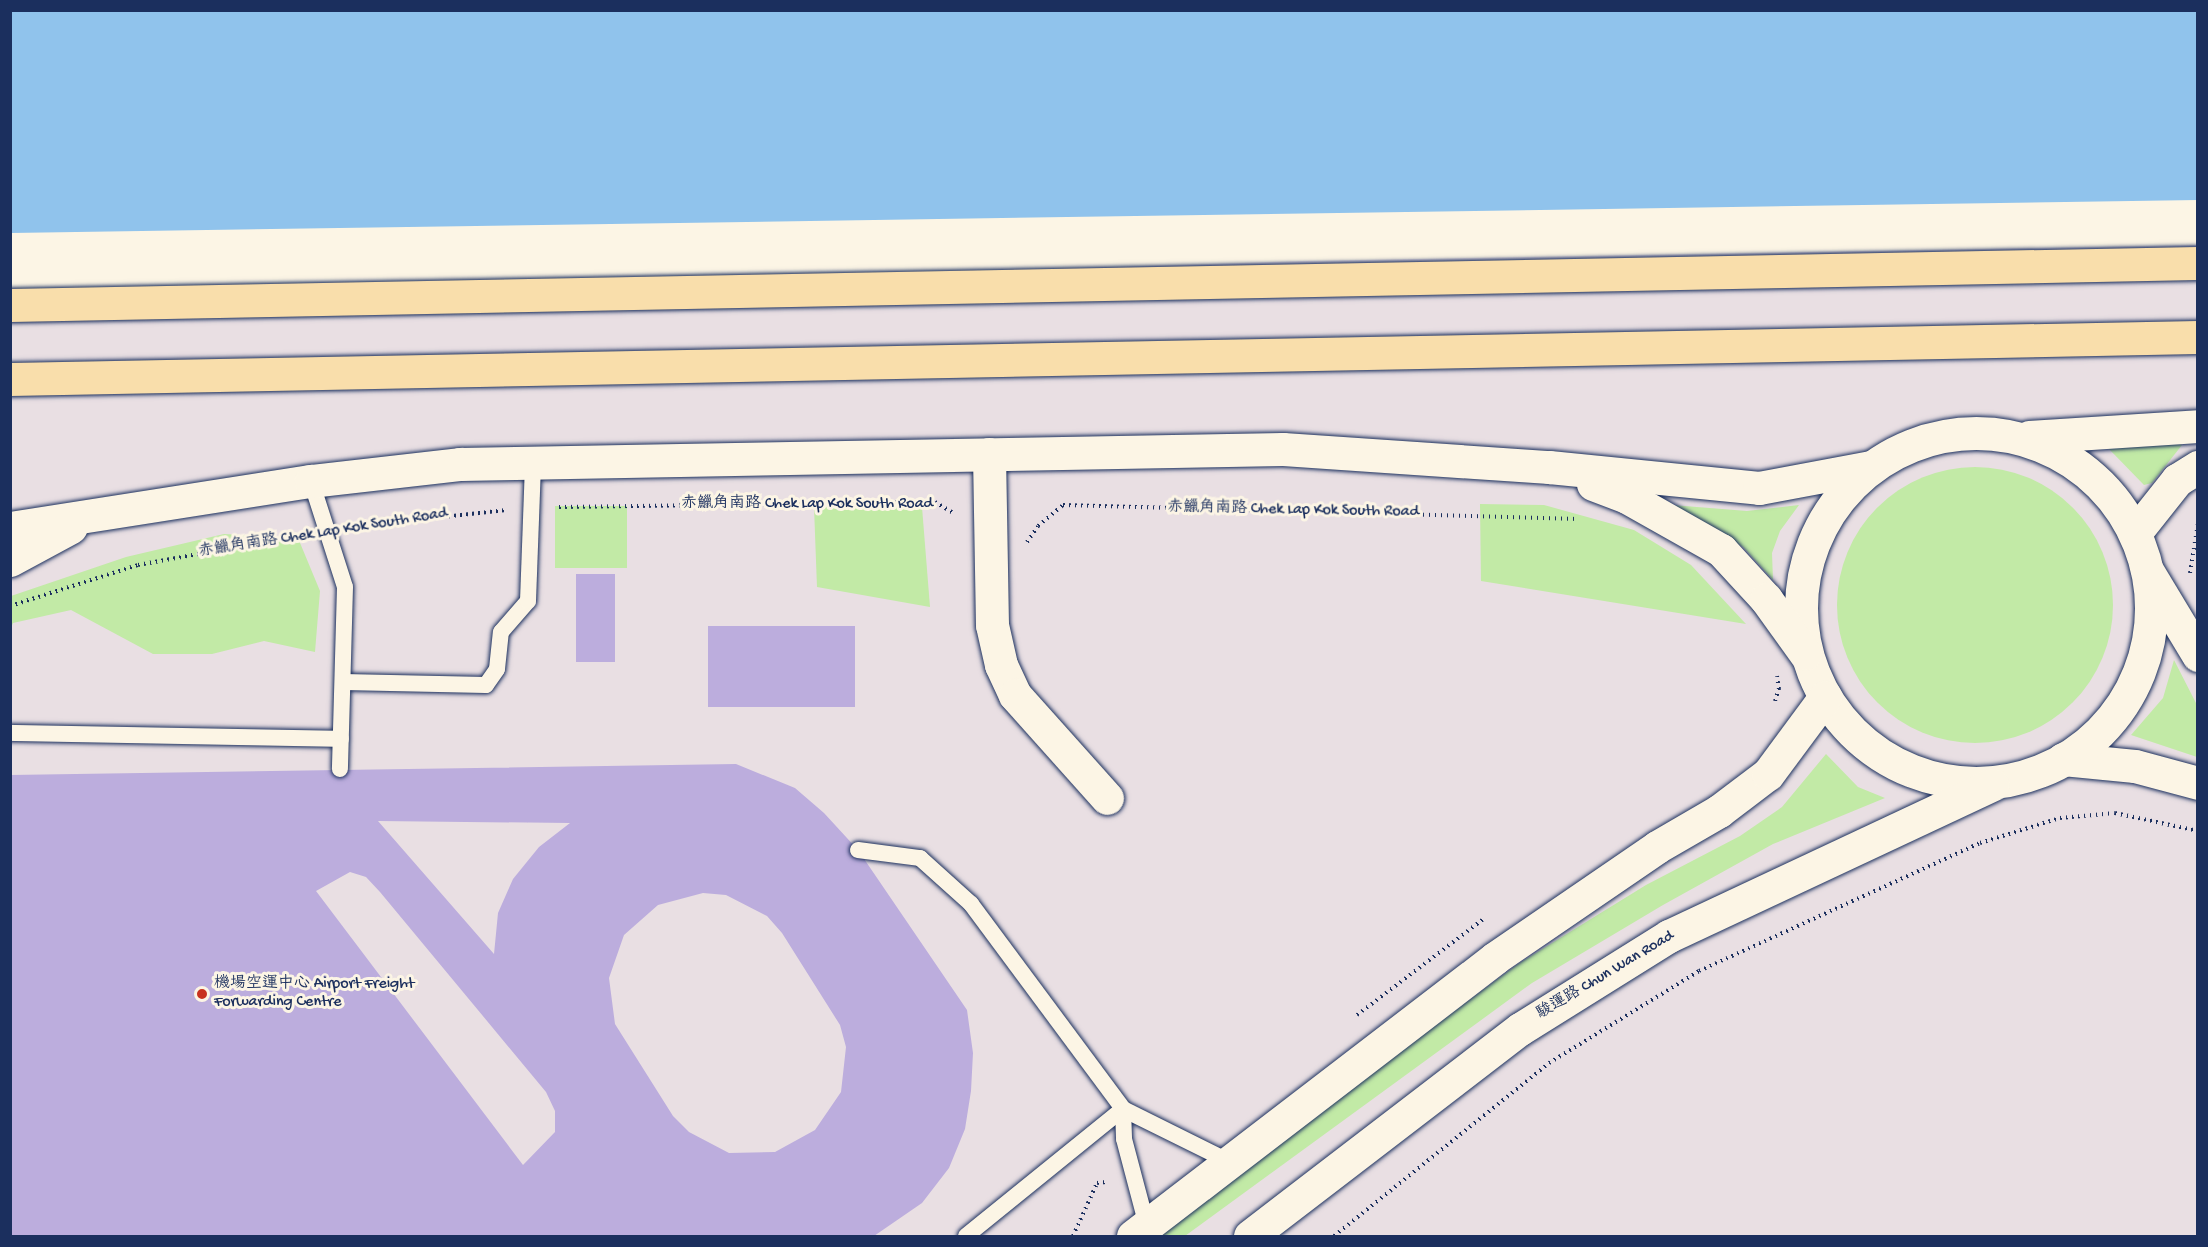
<!DOCTYPE html>
<html>
<head>
<meta charset="utf-8">
<style>
  body { margin:0 }
  #map { position:relative; width:2208px; height:1247px; overflow:hidden; background:#fcf5e5; font-family:"Gochi Hand","LXGW WenKai TC",sans-serif }
  div>[style] { position:absolute }
  [style*='--x'] { left:calc(var(--x)*1px); top:calc(var(--y)*1px); width:calc(var(--w)*1px); rotate:calc(var(--a)*1deg) }
  .built>* { inset:0; background:#e9dfe3 }
  .green>* { inset:0; background:#c2eaa6; transform-origin:0 0 }
  .round { border-radius:50% }
  .water>* { inset:0; background:#90c3ec }
  .pier>* { inset:0; background:#fcf5e5 }
  .building>* { inset:0; background:#bcaddd; transform-origin:0 0 }
  .path>* { height:4px; margin-top:-2px; transform-origin:0; background:repeating-linear-gradient(90deg,#1b2f5e 0 1.5px,transparent 0 6px) }
  .roads { filter:drop-shadow(0 0 2px #1b2f5e) drop-shadow(0 0 2px #1b2f5e) }
  .lane>* { height:16px; margin:-8px; padding:0 8px; transform-origin:8px; border-radius:8px; background:#fcf5e5 }
  .street>* { height:33px; margin:-16.5px; padding:0 16.5px; transform-origin:16.5px; border-radius:16.5px; background:#fcf5e5 }
  .secondary>* { height:33px; margin:-16.5px; padding:0 16.5px; transform-origin:16.5px; border-radius:16.5px; background:#fcf5e5 }
  .secondary>.ring { margin:-16.5px; padding:0; box-sizing:content-box; background:none; border:33px solid #fcf5e5; border-radius:50% }
  .highway>* { height:33px; margin:-16.5px; padding:0 16.5px; transform-origin:16.5px; border-radius:16.5px; background:#f9deab }
  .dots>* { width:16px; height:16px; translate:-50% -50%; box-sizing:border-box; border:3px solid #fcf5e5; border-radius:50% }
  span { translate:-50% -50%; white-space:nowrap; text-align:center; line-height:1.15; -webkit-text-stroke:6px #fcf5e5; paint-order:stroke }
  .street-label { font-size:16px; color:#1b2f5e }
  .poi-label { font-size:16px; color:#1b2f5e }
  .left { translate:0 -50%; text-align:left }
  .frame { position:absolute; inset:0; border:12px solid #1b2f5e; pointer-events:none }
</style>
</head>
<body>
<div id="map">
  <div class="built">
    <i style="clip-path:polygon(2197px 242px,2197px 1236px,11px 1236px,11px 299px,1303px 258px)"></i>
  </div>
  <div class="green">
    <i style="clip-path:polygon(2176px 437px,2182px 445px,2152px 483px,2144px 485px,2108px 448px)"></i>
    <i class="round" style="left:1837px;top:467px;width:276px;height:276px"></i>
    <i style="clip-path:polygon(1480px 504px,1544px 505px,1634px 530px,1691px 565px,1746px 624px,1481px 581px)"></i>
    <i style="clip-path:polygon(1672px 505px,1747px 511px,1799px 505px,1780px 531px,1772px 553px,1773px 580px,1743px 547px)"></i>
    <i style="left:555px;top:506px;width:72px;height:62px"></i>
    <i style="clip-path:polygon(814px 507px,922px 507px,930px 607px,817px 587px)"></i>
    <i style="clip-path:polygon(224px 534px,298px 538px,320px 591px,315px 652px,264px 641px,212px 654px,153px 654px,71px 610px,13px 623px,11px 628px,11px 596px,126px 557px)"></i>
    <i style="clip-path:polygon(2174px 660px,2197px 705px,2197px 757px,2131px 735px,2163px 698px)"></i>
    <i style="clip-path:polygon(1826px 754px,1858px 787px,1885px 798px,1773px 844px,1663px 905px,1532px 983px,1185px 1236px,1150px 1236px,1518px 964px,1646px 885px,1740px 836px,1782px 807px)"></i>
  </div>
  <div class="water">
    <i style="clip-path:polygon(10px 11px,2197px 11px,2197px 242px,1303px 258px,11px 299px)"></i>
  </div>
  <div class="pier">
    <i style="clip-path:polygon(2198px 200px,2198px 245px,1303px 261px,10px 302px,11px 233px)"></i>
  </div>
  <div class="building">
    <i style="left:576px;top:574px;width:39px;height:88px"></i>
    <i style="left:855px;top:626px;width:81px;height:147px;rotate:90deg"></i>
    <i style="clip-path:polygon(evenodd,736px 764px,795px 788px,824px 813px,858px 850px,967px 1010px,973px 1053px,971px 1091px,965px 1129px,949px 1168px,922px 1203px,874px 1236px,10px 1236px,10px 775px,736px 764px,378px 821px,570px 823px,539px 847px,513px 879px,498px 913px,494px 954px,378px 821px,736px 764px,350px 872px,366px 877px,380px 892px,546px 1092px,555px 1111px,555px 1132px,523px 1165px,316px 891px,350px 872px,736px 764px,703px 893px,726px 895px,767px 916px,782px 933px,840px 1025px,846px 1047px,841px 1092px,815px 1130px,775px 1152px,729px 1153px,689px 1132px,673px 1116px,615px 1024px,609px 978px,624px 935px,658px 905px,703px 893px)"></i>
  </div>
  <div class="path">
    <i style="--x:559;--y:507;--w:376;--a:-0.8"></i>
    <i style="--x:935;--y:502;--w:23;--a:31"></i>
    <i style="--x:353;--y:527;--w:154;--a:-6.3"></i>
    <i style="--x:1027;--y:542;--w:19;--a:-55"></i>
    <i style="--x:1038;--y:526;--w:33;--a:-40"></i>
    <i style="--x:1063;--y:505;--w:516;--a:1.55"></i>
    <i style="--x:2190;--y:573;--w:51;--a:-80.9"></i>
    <i style="--x:10;--y:606;--w:134;--a:-17.8"></i>
    <i style="--x:138;--y:565;--w:166;--a:-10.4"></i>
    <i style="--x:1775;--y:701;--w:13;--a:-72"></i>
    <i style="--x:1779;--y:689;--w:13;--a:-99"></i>
    <i style="--x:1357;--y:1015;--w:161;--a:-37.2"></i>
    <i style="--x:1073;--y:1236;--w:58;--a:-65.6"></i>
    <i style="--x:1097;--y:1183;--w:9;--a:-6"></i>
    <i style="--x:1334;--y:1236;--w:276;--a:-38.8"></i>
    <i style="--x:1549;--y:1063;--w:176;--a:-31.5"></i>
    <i style="--x:1699;--y:971;--w:309;--a:-24.5"></i>
    <i style="--x:1980;--y:843;--w:84;--a:-17.4"></i>
    <i style="--x:2060;--y:818;--w:55;--a:-5.2"></i>
    <i style="--x:2115;--y:813;--w:85;--a:12.2"></i>
  </div>
  <div class="roads">
    <div class="lane">
      <i style="--x:311;--y:481;--w:111;--a:72.2"></i>
      <i style="--x:345;--y:587;--w:182;--a:91.6"></i>
      <i style="--x:343;--y:682;--w:143;--a:1.2"></i>
      <i style="--x:486;--y:685;--w:19;--a:-55"></i>
      <i style="--x:497;--y:669;--w:37;--a:-84"></i>
      <i style="--x:501;--y:632;--w:41;--a:-48.9"></i>
      <i style="--x:528;--y:601;--w:138;--a:-87.9"></i>
      <i style="--x:10;--y:733;--w:331;--a:1"></i>
      <i style="--x:858;--y:850;--w:63;--a:7.4"></i>
      <i style="--x:920;--y:858;--w:69;--a:42"></i>
      <i style="--x:971;--y:904;--w:255;--a:53.4"></i>
      <i style="--x:1123;--y:1109;--w:119;--a:26.4"></i>
      <i style="--x:1123;--y:1109;--w:30;--a:88"></i>
      <i style="--x:1124;--y:1139;--w:90;--a:75.2"></i>
      <i style="--x:966;--y:1236;--w:202;--a:-39"></i>
    </div>
    <div class="street">
      <i style="--x:989;--y:454;--w:171;--a:89"></i>
      <i style="--x:992;--y:625;--w:41;--a:77.3"></i>
      <i style="--x:1001;--y:665;--w:33;--a:65"></i>
      <i style="--x:1015;--y:695;--w:138;--a:48.2"></i>
      <i style="--x:2148;--y:572;--w:97;--a:58.9"></i>
      <i style="--x:2063;--y:759;--w:72;--a:5.6"></i>
      <i style="--x:2135;--y:766;--w:65;--a:15.1"></i>
    </div>
    <div class="secondary">
      <i class="ring" style="left:1801px;top:433px;width:317px;height:317px"></i>
      <i style="--x:2029;--y:437;--w:169;--a:-3.7"></i>
      <i style="--x:1593;--y:484;--w:36;--a:21"></i>
      <i style="--x:1627;--y:497;--w:108;--a:29.4"></i>
      <i style="--x:1721;--y:550;--w:67;--a:47.4"></i>
      <i style="--x:1766;--y:599;--w:67;--a:54.2"></i>
      <i style="--x:10;--y:528;--w:305;--a:-8.9"></i>
      <i style="--x:311;--y:481;--w:150;--a:-6.5"></i>
      <i style="--x:460;--y:464;--w:823;--a:-1.04"></i>
      <i style="--x:1283;--y:449;--w:267;--a:3.9"></i>
      <i style="--x:1549;--y:467;--w:211;--a:5.7"></i>
      <i style="--x:1759;--y:488;--w:114;--a:-10.6"></i>
      <i style="--x:2135;--y:533;--w:68;--a:-51.6"></i>
      <i style="--x:2177;--y:480;--w:25;--a:-32"></i>
      <i style="--x:10;--y:560;--w:69;--a:-28.4"></i>
      <i style="--x:1133;--y:1236;--w:456;--a:-37.5"></i>
      <i style="--x:1495;--y:958;--w:196;--a:-34.4"></i>
      <i style="--x:1657;--y:847;--w:72;--a:-30.1"></i>
      <i style="--x:1719;--y:811;--w:61;--a:-37.1"></i>
      <i style="--x:1768;--y:774;--w:96;--a:-53.5"></i>
      <i style="--x:1250;--y:1236;--w:340;--a:-37.5"></i>
      <i style="--x:1520;--y:1029;--w:176;--a:-32"></i>
      <i style="--x:1669;--y:936;--w:357;--a:-25.1"></i>
    </div>
    <div class="highway">
      <i style="--x:10;--y:305;--w:2188;--a:-1.1"></i>
      <i style="--x:10;--y:379;--w:2188;--a:-1.1"></i>
    </div>
  </div>
  <div class="dots">
    <i style="left:202px;top:994px;background:#c8321e"></i>
  </div>
  <div class="street-label">
    <span style="left:807px;top:505px">赤鱲角南路 Chek Lap Kok South Road</span>
    <span style="left:1293px;top:511px;rotate:1deg">赤鱲角南路 Chek Lap Kok South Road</span>
    <span style="left:323px;top:534px;rotate:-9deg">赤鱲角南路 Chek Lap Kok South Road</span>
    <span style="left:1606px;top:976px;rotate:-31deg">駿運路 Chun Wan Road</span>
  </div>
  <div class="poi-label">
    <span class="left" style="left:214px;top:994px">機場空運中心 Airport Freight<br>Forwarding Centre</span>
  </div>
  <div class="frame"></div>
</div>
</body>
</html>
